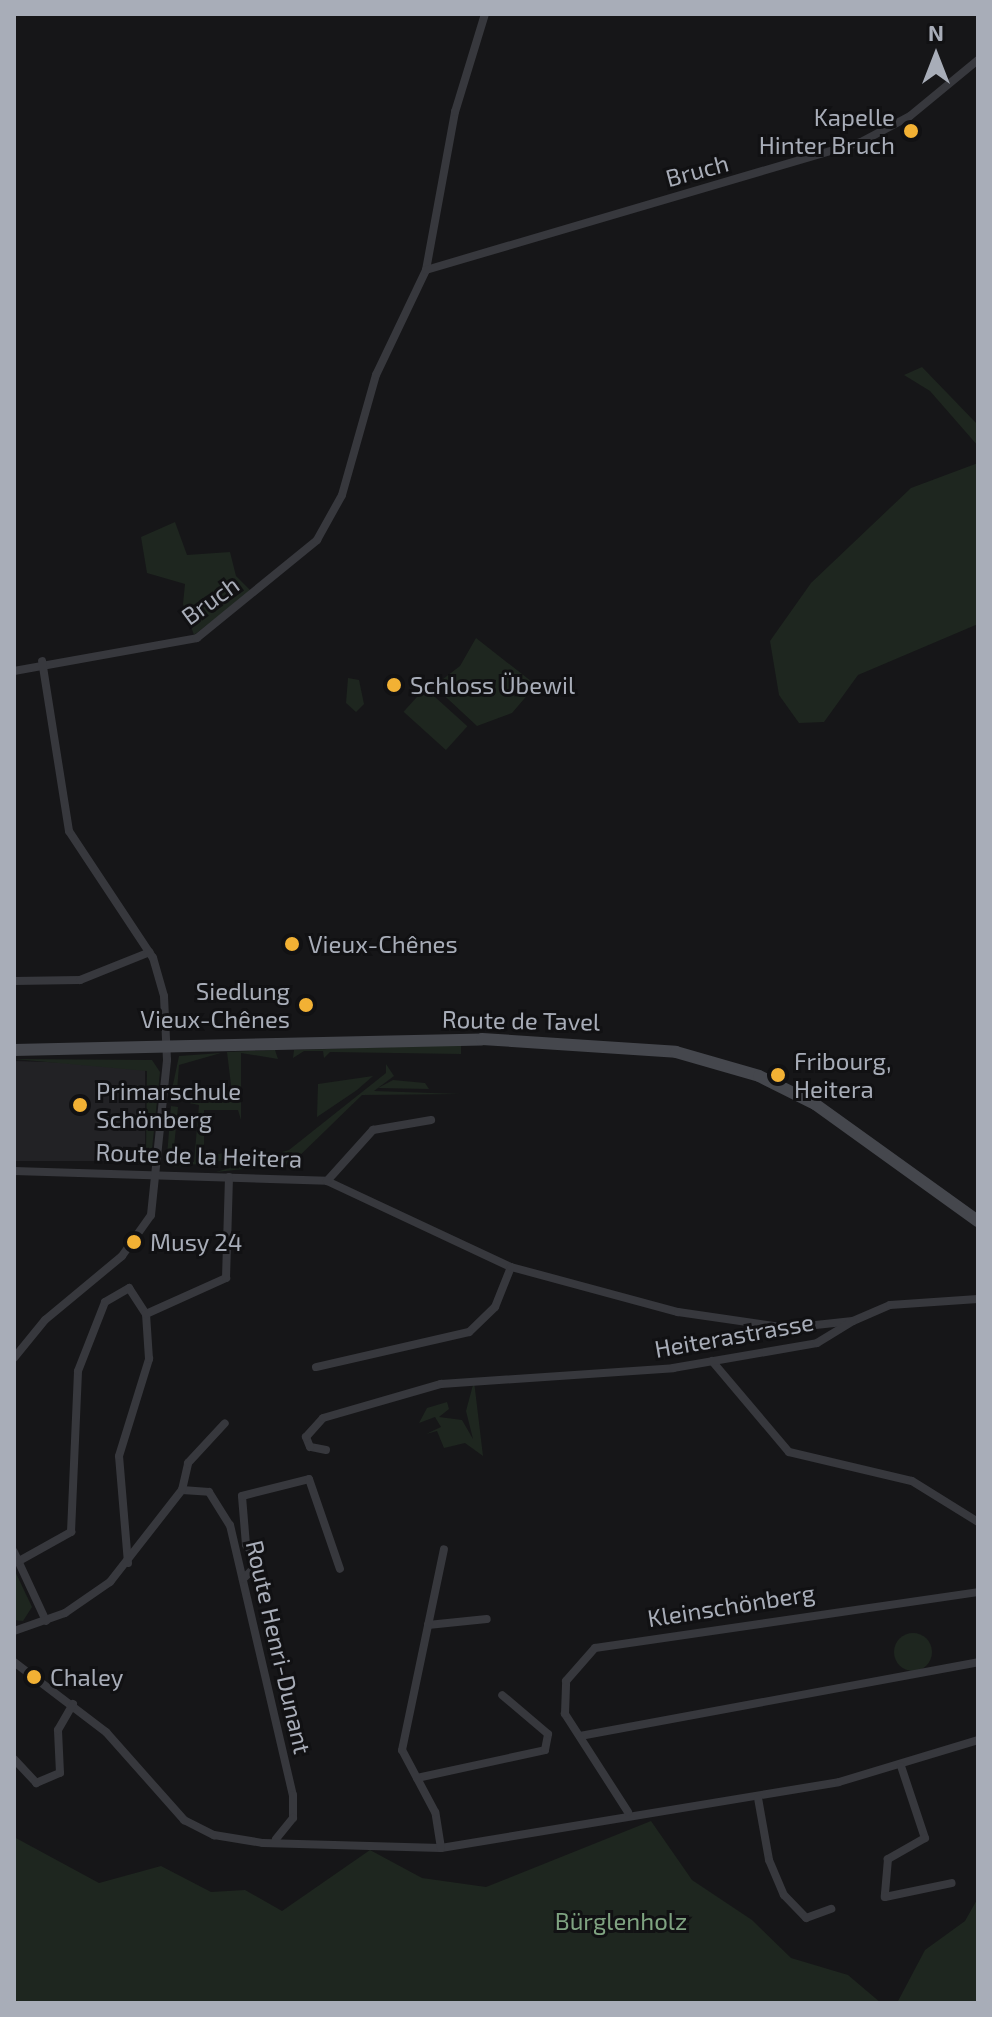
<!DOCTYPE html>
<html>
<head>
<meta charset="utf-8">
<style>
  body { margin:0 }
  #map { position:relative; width:992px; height:2017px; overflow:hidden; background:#161618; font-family:"Exo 2",sans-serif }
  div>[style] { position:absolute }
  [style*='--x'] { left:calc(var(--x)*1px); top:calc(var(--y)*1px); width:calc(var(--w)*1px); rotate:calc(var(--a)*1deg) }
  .built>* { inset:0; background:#222225 }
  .green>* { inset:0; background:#1e261f; transform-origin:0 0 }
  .round { border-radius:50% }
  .minor>* { height:8px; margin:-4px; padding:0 4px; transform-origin:4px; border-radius:4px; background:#37383d }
  .secondary>* { height:12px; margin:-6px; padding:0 6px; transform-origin:6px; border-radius:6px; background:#45474d }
  .dots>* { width:22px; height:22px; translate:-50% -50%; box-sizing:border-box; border:4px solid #111113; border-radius:50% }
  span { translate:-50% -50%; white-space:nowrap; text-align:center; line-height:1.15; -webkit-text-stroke:6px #111113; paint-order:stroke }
  .poi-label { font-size:24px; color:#a8adb8 }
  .right { translate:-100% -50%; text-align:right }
  .left { translate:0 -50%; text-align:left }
  .street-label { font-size:24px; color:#a8adb8 }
  .park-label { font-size:24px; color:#7fa381 }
  .frame { position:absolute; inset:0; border:16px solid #a8adb8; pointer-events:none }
  .north { position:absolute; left:896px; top:16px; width:80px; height:80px; -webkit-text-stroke:6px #111113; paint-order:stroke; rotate:0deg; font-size:22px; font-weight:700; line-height:32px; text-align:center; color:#a8adb8 }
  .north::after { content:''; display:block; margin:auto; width:28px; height:36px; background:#a8adb8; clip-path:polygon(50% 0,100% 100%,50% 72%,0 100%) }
</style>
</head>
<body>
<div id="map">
  <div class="built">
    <i style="clip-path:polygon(14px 1061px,145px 1065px,145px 1144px,136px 1161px,14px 1161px)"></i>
  </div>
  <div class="green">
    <i style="clip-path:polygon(922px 367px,978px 425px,978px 446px,930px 391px,904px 375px)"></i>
    <i style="clip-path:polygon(978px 463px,978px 624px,858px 675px,824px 722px,799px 723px,779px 695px,770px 641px,811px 583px,911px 488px)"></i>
    <i style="clip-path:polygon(175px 522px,187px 555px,230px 552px,236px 576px,251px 591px,194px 635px,183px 604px,185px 584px,147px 573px,141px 537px)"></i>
    <i style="clip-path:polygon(476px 638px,536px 685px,512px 713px,477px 726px,434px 686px,460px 666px)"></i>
    <i style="clip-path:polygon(348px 678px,359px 680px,364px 704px,356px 712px,346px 703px)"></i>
    <i style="left:425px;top:688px;width:57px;height:32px;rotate:42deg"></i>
    <i style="clip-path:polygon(461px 1045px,461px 1054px,330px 1052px,324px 1058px,323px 1051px,304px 1051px,293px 1058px,294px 1050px)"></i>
    <i style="clip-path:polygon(227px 1052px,275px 1050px,278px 1059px,241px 1053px,241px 1120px,238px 1110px,204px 1110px,204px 1157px,228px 1152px,229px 1160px,174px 1167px,167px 1156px,171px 1106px,178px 1107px,173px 1157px,194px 1162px,199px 1105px,189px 1103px,200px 1093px,232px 1093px)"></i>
    <i style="clip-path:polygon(221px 1053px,179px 1065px,177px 1091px,184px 1094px,171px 1094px,179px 1056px)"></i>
    <i style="clip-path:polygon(14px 1059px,152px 1060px,160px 1072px,151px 1159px,136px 1165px,146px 1155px,147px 1071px)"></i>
    <i style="clip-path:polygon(386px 1064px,394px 1076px,374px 1091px,461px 1094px,362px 1095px,291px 1164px,216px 1172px,289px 1150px,386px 1073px)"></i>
    <i style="clip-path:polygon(373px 1076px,357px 1090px,317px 1117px,318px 1084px)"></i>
    <i style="clip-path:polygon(393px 1080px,425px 1083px,429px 1089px,378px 1088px)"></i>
    <i style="clip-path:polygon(474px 1381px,483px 1456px,465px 1443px,444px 1448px,437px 1431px,426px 1434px,441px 1427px,435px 1417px,419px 1423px,427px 1408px,447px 1402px,449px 1409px,439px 1417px,462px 1420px,473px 1439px,466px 1411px)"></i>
    <i style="clip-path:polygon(14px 1569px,32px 1607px,23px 1621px,14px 1620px)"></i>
    <i class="round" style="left:894px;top:1633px;width:38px;height:38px"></i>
    <i style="clip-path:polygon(651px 1821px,692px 1880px,752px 1920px,791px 1958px,848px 1975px,881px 2003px,14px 2003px,14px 1837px,99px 1883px,161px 1866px,211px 1892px,245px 1890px,282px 1911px,370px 1850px,422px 1878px,486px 1887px)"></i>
    <i style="clip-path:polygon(978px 1898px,978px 2003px,897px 2003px,925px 1950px,965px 1921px)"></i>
  </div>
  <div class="minor">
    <i style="--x:426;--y:270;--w:161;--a:-79.6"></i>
    <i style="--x:455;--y:112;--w:102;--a:-73"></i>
    <i style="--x:14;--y:671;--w:186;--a:-10.2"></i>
    <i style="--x:197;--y:638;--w:155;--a:-39.2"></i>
    <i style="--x:317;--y:540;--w:51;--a:-60.9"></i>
    <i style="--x:342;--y:495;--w:125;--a:-74.2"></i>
    <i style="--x:376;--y:375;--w:116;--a:-64.5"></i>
    <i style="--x:426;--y:270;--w:453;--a:-16.4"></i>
    <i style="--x:861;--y:142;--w:55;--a:-28"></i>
    <i style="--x:910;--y:116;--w:88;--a:-39.5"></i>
    <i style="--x:14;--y:981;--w:66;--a:-0.9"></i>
    <i style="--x:80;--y:980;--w:75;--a:-21.8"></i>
    <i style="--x:14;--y:1171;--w:313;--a:1.8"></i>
    <i style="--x:327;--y:1181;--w:203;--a:25.1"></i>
    <i style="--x:511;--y:1267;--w:43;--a:111.8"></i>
    <i style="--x:495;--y:1307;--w:36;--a:136"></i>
    <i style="--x:469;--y:1332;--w:157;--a:167.1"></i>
    <i style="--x:327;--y:1181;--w:69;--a:-48"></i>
    <i style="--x:373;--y:1130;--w:59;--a:-9.8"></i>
    <i style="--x:511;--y:1267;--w:173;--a:15.1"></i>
    <i style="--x:678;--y:1312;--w:111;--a:8.3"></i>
    <i style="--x:788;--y:1328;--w:65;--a:-6.1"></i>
    <i style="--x:853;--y:1321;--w:40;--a:-23.4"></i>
    <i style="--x:890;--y:1305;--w:88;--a:-3.9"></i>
    <i style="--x:14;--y:1358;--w:49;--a:-50.8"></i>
    <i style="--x:45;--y:1320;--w:100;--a:-39.7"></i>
    <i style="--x:122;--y:1256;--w:50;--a:-54.7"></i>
    <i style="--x:151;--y:1215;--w:156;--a:-84.1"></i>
    <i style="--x:167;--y:1060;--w:64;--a:-92.7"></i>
    <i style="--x:164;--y:996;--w:40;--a:-106"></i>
    <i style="--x:153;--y:958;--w:152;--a:-123.5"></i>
    <i style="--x:69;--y:831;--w:172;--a:-99"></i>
    <i style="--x:712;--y:1361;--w:119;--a:49.8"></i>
    <i style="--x:789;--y:1452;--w:126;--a:13.3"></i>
    <i style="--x:912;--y:1481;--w:78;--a:31.8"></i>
    <i style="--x:326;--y:1450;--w:16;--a:-169"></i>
    <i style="--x:310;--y:1447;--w:11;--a:-112"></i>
    <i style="--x:306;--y:1437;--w:25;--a:-48"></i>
    <i style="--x:323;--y:1418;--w:123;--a:-16.1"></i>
    <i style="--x:441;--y:1384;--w:233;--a:-3.9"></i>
    <i style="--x:673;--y:1368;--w:146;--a:-9.8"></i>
    <i style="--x:817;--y:1343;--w:42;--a:-31.4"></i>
    <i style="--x:182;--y:1490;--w:27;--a:4"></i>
    <i style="--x:209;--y:1492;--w:39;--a:58"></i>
    <i style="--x:230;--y:1525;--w:277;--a:76.9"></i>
    <i style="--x:293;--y:1795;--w:23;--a:90"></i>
    <i style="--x:293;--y:1818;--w:27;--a:129"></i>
    <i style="--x:14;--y:1552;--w:76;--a:65.1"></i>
    <i style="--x:19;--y:1561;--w:60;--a:-29.1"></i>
    <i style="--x:71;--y:1532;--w:161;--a:-87.5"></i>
    <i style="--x:78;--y:1371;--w:74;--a:-68.6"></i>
    <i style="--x:105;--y:1302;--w:28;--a:-30"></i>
    <i style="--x:129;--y:1288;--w:31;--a:57"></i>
    <i style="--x:128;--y:1563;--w:107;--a:-94.8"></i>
    <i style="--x:119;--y:1456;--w:102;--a:-72.8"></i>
    <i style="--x:149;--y:1359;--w:45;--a:-93.8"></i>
    <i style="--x:146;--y:1314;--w:88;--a:-24.2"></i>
    <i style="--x:226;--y:1278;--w:101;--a:-88.3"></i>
    <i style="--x:243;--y:1579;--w:24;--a:-45"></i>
    <i style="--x:260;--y:1562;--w:22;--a:-129"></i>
    <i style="--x:246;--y:1545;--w:49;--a:-94.7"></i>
    <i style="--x:242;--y:1496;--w:69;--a:-14.2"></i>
    <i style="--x:309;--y:1479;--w:95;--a:71"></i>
    <i style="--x:428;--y:1625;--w:59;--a:-5.8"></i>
    <i style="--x:14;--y:1631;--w:54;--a:-19.4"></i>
    <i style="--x:65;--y:1613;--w:55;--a:-34.6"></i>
    <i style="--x:110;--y:1582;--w:117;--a:-52"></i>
    <i style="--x:182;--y:1490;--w:28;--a:-77"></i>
    <i style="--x:188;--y:1463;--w:54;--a:-47.2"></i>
    <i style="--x:14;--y:1662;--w:116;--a:37.3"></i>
    <i style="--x:106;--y:1732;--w:118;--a:48.4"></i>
    <i style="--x:184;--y:1820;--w:34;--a:27"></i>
    <i style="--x:214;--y:1835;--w:50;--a:9.3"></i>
    <i style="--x:263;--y:1843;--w:178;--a:1.6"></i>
    <i style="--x:441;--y:1848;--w:403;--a:-9.4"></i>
    <i style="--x:839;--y:1782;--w:145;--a:-16.8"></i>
    <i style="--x:580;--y:1736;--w:405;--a:-10.5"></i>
    <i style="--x:14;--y:1759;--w:33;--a:47"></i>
    <i style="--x:36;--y:1783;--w:26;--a:-23"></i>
    <i style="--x:60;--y:1773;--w:43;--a:-92.7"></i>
    <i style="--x:58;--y:1730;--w:30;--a:-60"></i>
    <i style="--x:901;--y:1766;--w:76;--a:71.6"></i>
    <i style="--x:925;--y:1838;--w:43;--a:150.4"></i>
    <i style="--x:888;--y:1859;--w:38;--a:95"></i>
    <i style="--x:885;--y:1897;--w:68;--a:-11.8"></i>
    <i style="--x:417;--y:1778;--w:131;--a:-12.3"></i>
    <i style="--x:545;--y:1750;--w:16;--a:-79"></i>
    <i style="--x:548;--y:1734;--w:60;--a:-139.7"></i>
    <i style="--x:758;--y:1798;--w:63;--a:79.9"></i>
    <i style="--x:769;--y:1860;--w:38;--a:67"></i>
    <i style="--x:784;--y:1895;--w:32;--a:46"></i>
    <i style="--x:806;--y:1918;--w:27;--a:-20"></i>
    <i style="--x:628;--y:1812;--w:117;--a:-122.7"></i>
    <i style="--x:565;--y:1714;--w:33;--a:-88"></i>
    <i style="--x:566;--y:1681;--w:44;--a:-48.7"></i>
    <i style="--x:595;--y:1648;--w:387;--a:-8.3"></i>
    <i style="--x:441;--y:1848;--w:36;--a:-99"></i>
    <i style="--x:435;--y:1812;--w:70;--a:-118"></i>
    <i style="--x:402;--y:1750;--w:205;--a:-78.2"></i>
  </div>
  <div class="secondary">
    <i style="--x:14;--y:1050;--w:468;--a:-1.3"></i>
    <i style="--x:482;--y:1039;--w:194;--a:3.8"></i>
    <i style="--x:676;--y:1052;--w:86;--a:16.1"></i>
    <i style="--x:759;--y:1076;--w:63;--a:26.6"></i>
    <i style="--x:815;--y:1104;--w:201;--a:35.7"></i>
  </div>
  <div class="dots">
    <i style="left:911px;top:131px;background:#f2b134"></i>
    <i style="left:394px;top:685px;background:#f2b134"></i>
    <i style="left:292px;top:944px;background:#f2b134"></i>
    <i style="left:306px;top:1005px;background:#f2b134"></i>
    <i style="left:778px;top:1075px;background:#f2b134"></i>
    <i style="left:80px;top:1105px;background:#f2b134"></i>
    <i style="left:134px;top:1242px;background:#f2b134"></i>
    <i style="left:34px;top:1677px;background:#f2b134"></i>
  </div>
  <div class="poi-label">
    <span class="right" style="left:895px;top:131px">Kapelle<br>Hinter Bruch</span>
    <span class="left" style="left:410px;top:685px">Schloss Übewil</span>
    <span class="left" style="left:308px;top:944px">Vieux-Chênes</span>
    <span class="right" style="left:290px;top:1005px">Siedlung<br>Vieux-Chênes</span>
    <span class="left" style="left:794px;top:1075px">Fribourg,<br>Heitera</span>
    <span class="left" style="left:96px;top:1105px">Primarschule<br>Schönberg</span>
    <span class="left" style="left:150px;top:1242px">Musy 24</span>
    <span class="left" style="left:50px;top:1677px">Chaley</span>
  </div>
  <div class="street-label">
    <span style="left:697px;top:170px;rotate:-15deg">Bruch</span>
    <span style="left:210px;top:600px;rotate:-36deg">Bruch</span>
    <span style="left:521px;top:1020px;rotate:1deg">Route de Tavel</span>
    <span style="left:199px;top:1155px;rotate:2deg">Route de la Heitera</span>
    <span style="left:734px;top:1335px;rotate:-10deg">Heiterastrasse</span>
    <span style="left:731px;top:1605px;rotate:-9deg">Kleinschönberg</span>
    <span style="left:279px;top:1647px;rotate:77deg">Route Henri-Dunant</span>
  </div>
  <div class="park-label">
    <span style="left:621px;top:1921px">Bürglenholz</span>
  </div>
  <div class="frame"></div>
  <div class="north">N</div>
</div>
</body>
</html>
